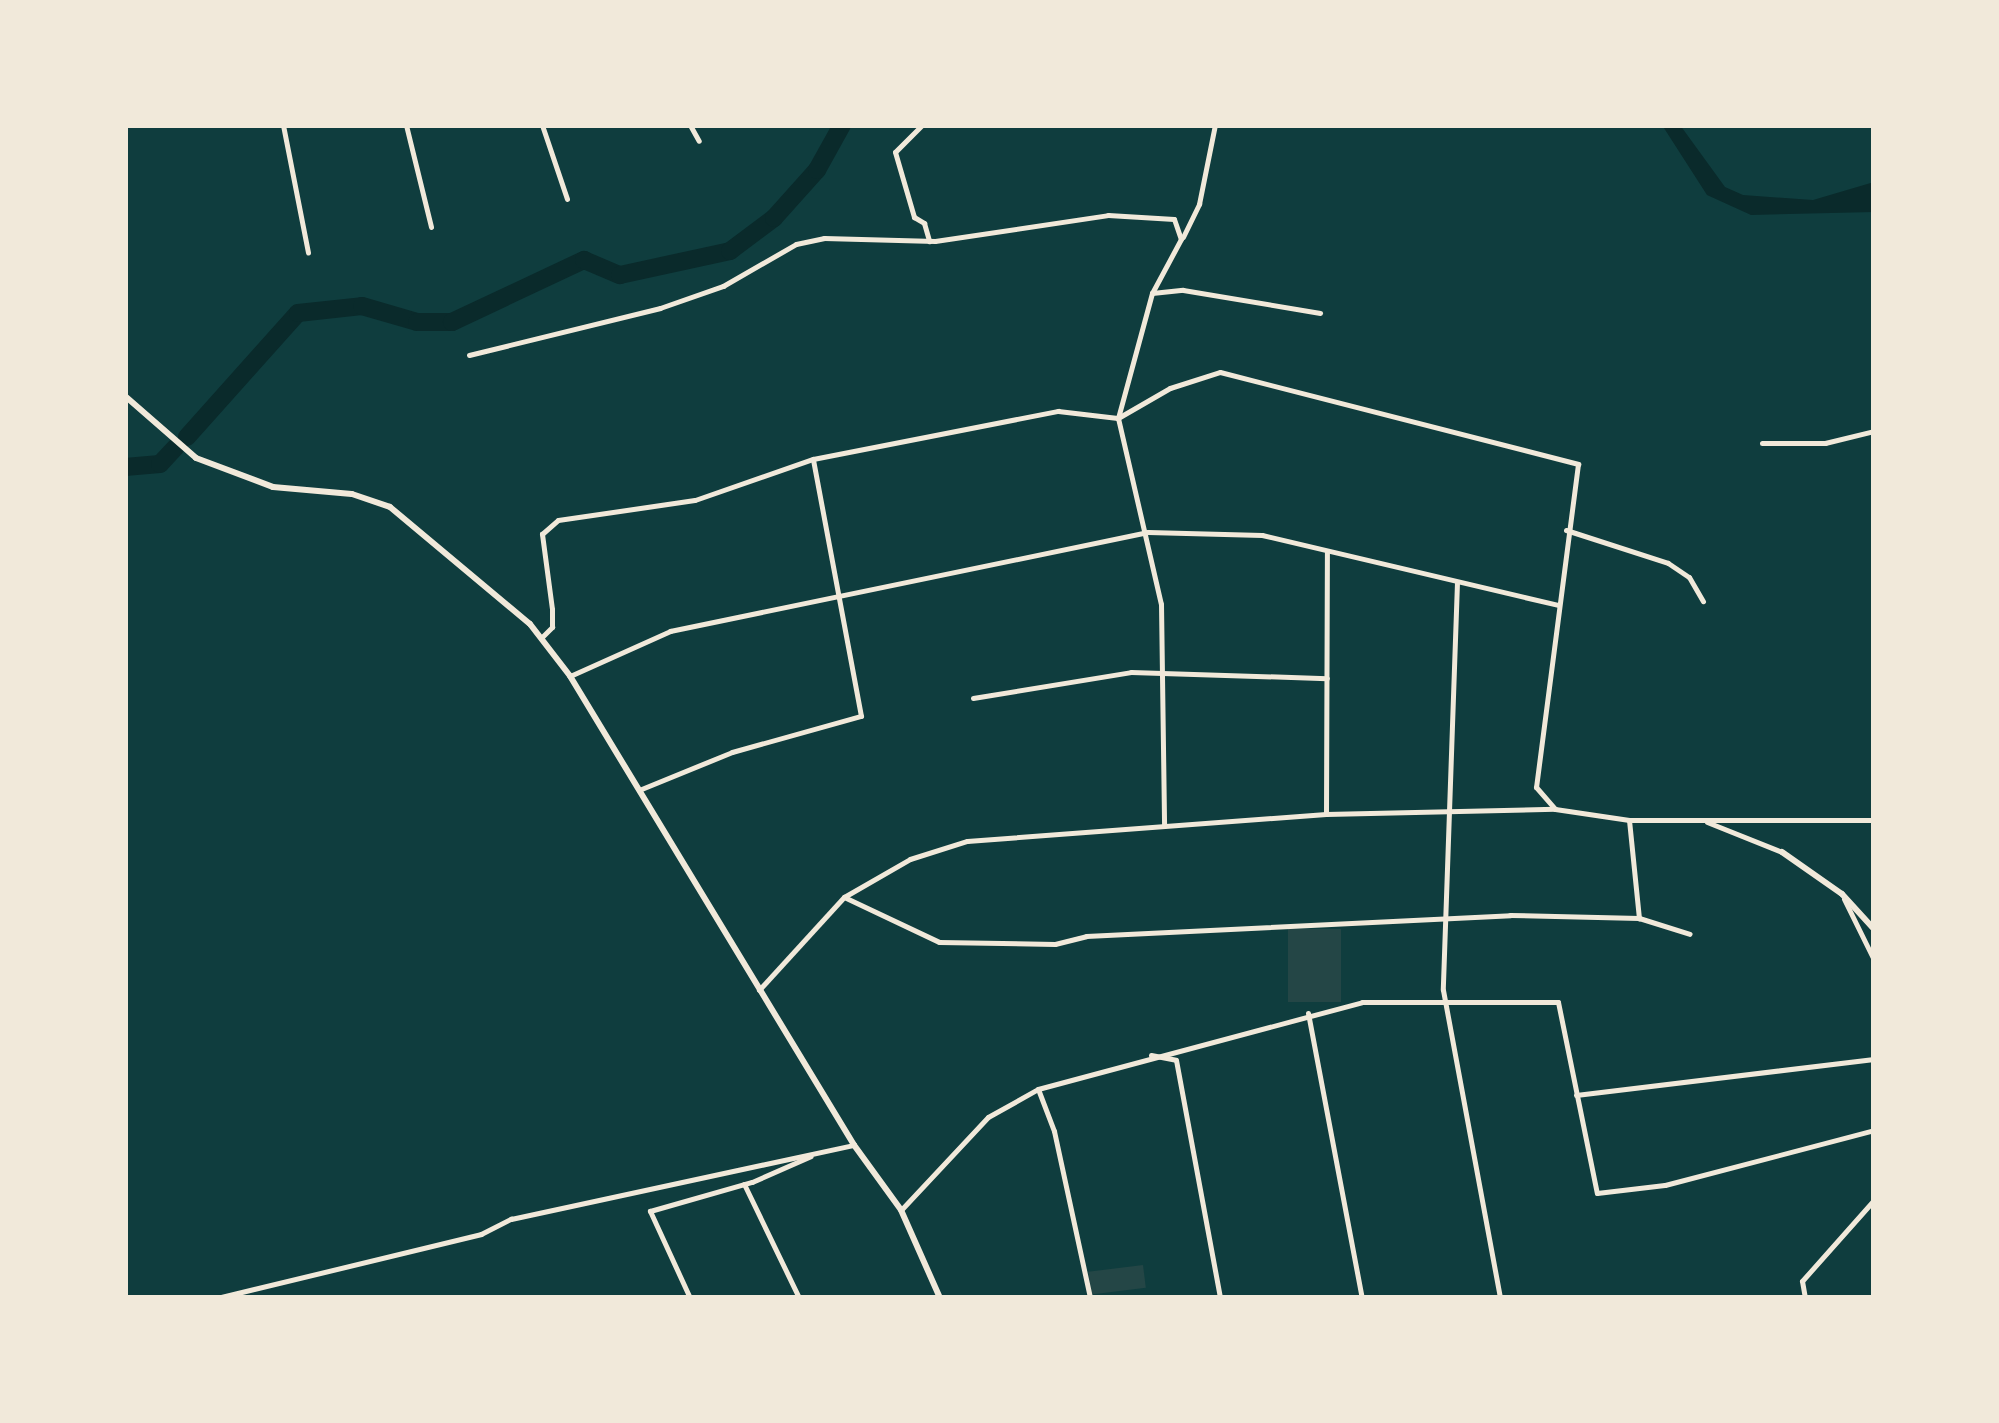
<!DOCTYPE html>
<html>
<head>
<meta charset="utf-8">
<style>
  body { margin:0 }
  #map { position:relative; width:1999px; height:1423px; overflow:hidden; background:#0f3d3e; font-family:"Noto Sans",sans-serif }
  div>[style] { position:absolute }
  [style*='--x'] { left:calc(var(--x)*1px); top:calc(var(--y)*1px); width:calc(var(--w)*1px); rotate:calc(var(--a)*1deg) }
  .green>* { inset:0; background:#244646; transform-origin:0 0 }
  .water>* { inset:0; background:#0a2a2b }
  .river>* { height:18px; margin:-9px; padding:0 9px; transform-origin:9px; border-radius:9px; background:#0a2a2b }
  .minor>* { height:5px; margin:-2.5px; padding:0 2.5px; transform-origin:2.5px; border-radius:2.5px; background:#f1e9da }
  .tertiary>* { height:6px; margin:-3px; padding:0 3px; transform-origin:3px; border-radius:3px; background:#f1e9da }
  span { translate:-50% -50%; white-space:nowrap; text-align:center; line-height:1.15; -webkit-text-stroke:10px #f1e9da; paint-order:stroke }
  .frame { position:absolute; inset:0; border:128px solid #f1e9da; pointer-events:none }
</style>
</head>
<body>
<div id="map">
  <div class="green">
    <i style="left:1341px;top:929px;width:73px;height:53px;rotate:90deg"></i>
    <i style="left:1143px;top:1265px;width:23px;height:55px;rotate:83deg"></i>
  </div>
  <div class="water">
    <i style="clip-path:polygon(1662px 125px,1680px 125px,1725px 187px,1743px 195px,1813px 200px,1874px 182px,1874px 212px,1751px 215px,1707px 195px)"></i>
  </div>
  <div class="river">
    <i style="--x:187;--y:437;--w:166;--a:-48.2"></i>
    <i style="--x:298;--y:313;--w:64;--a:-6.2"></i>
    <i style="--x:362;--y:306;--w:57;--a:16.2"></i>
    <i style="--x:417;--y:322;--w:35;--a:0"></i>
    <i style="--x:452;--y:322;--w:146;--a:-25.2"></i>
    <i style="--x:584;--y:260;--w:39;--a:23"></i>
    <i style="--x:620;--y:275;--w:113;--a:-12.3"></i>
    <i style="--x:730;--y:251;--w:55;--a:-36.9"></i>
    <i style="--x:774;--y:218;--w:64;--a:-48.1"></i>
    <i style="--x:817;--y:170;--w:51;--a:-60.9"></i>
    <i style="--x:125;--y:467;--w:35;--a:-5"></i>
    <i style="--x:160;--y:464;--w:23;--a:-47"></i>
  </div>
  <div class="minor">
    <i style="--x:283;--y:125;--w:130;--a:78.9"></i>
    <i style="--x:406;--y:125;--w:105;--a:76.2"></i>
    <i style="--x:542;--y:125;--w:78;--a:71.3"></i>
    <i style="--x:690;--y:125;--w:18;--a:61"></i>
    <i style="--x:922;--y:125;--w:38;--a:135"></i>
    <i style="--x:895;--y:152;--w:68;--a:73.7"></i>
    <i style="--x:914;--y:217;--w:12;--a:31"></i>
    <i style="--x:924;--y:223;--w:19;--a:74"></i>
    <i style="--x:1183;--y:237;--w:37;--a:-64"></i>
    <i style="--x:1199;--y:204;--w:81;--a:-78.6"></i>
    <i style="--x:1152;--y:293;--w:31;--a:-6"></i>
    <i style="--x:1183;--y:290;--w:139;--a:9.5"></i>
    <i style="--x:469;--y:355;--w:197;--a:-13.8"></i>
    <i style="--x:660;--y:308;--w:67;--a:-19.2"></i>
    <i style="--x:723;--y:286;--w:84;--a:-29.9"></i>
    <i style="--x:796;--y:244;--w:29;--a:-12"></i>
    <i style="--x:824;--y:238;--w:111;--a:1.5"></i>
    <i style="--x:935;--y:241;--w:175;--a:-8.5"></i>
    <i style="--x:1108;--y:215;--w:66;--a:3.5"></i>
    <i style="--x:1174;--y:219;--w:21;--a:71"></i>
    <i style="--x:1181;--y:239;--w:61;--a:118.2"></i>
    <i style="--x:1152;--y:293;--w:130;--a:105.2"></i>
    <i style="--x:1118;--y:418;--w:191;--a:77"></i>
    <i style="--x:1161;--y:604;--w:222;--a:89.2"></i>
    <i style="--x:1762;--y:443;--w:63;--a:0"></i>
    <i style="--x:1825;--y:443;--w:50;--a:-13.8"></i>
    <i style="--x:1566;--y:530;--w:107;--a:17.9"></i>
    <i style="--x:1668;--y:563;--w:25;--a:34"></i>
    <i style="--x:1689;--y:577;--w:28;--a:60"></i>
    <i style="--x:1457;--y:582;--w:408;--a:92"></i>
    <i style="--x:1443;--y:990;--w:313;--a:79.5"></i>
    <i style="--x:541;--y:638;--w:16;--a:-45"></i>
    <i style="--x:552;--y:627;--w:18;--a:-90"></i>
    <i style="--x:552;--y:609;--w:76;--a:-97.6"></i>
    <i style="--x:542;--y:534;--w:21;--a:-41"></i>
    <i style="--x:558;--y:520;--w:138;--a:-8.3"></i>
    <i style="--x:695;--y:500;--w:125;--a:-19.2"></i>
    <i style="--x:813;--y:459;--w:250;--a:-11.1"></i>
    <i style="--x:1058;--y:411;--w:60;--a:6.7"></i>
    <i style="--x:1118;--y:418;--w:60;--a:-30"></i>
    <i style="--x:1170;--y:388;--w:52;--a:-17.7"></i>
    <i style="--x:1220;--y:372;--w:370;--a:14.4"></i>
    <i style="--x:1578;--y:464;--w:326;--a:97.4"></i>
    <i style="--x:1536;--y:787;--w:29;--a:49"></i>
    <i style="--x:1555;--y:809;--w:75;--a:8.5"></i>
    <i style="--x:1629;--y:820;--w:245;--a:0"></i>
    <i style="--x:570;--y:676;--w:110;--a:-24.2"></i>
    <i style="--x:670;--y:631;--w:488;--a:-11.7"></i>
    <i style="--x:1148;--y:532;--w:114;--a:1.5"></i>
    <i style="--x:1262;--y:535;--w:304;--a:13.3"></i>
    <i style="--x:973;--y:698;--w:160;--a:-9.3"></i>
    <i style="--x:1131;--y:672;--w:196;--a:1.8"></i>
    <i style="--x:639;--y:790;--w:100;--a:-22.2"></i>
    <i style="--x:732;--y:752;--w:134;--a:-15.6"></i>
    <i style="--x:861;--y:716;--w:261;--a:-100.6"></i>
    <i style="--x:1326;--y:814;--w:262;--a:-89.8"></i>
    <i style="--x:1629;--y:820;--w:99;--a:84.2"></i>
    <i style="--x:1707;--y:822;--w:81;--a:21.8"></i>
    <i style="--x:844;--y:897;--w:105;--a:25.3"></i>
    <i style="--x:939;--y:942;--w:116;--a:1"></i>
    <i style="--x:1055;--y:944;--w:32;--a:-14"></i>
    <i style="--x:1086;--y:936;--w:425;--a:-2.8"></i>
    <i style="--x:1510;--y:915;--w:129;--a:1.3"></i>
    <i style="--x:1639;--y:918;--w:53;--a:17.4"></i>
    <i style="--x:1844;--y:899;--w:68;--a:63.8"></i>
    <i style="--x:759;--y:990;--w:126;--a:-47.6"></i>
    <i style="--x:844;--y:897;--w:76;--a:-29.9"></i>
    <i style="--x:910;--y:859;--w:60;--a:-17.5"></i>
    <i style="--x:967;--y:841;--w:360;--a:-4.3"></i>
    <i style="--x:1326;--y:814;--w:229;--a:-1.3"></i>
    <i style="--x:1308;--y:1013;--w:290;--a:79.3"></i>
    <i style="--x:1151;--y:1055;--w:25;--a:11"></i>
    <i style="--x:1176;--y:1060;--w:242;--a:79.5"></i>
    <i style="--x:1038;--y:1089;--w:45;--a:69.1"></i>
    <i style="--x:1054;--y:1131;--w:171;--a:77.8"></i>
    <i style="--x:1576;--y:1095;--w:300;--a:-6.9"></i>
    <i style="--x:744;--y:1184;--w:127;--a:64.2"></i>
    <i style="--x:901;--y:1210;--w:127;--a:-46.9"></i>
    <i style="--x:988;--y:1117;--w:57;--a:-29.2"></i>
    <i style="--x:1038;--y:1089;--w:335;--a:-15"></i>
    <i style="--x:1362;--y:1002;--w:196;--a:0"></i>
    <i style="--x:1558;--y:1002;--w:195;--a:78.5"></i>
    <i style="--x:1597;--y:1193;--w:68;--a:-6.7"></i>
    <i style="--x:1665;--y:1185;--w:216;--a:-14.7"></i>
    <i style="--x:217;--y:1298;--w:272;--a:-13.6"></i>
    <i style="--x:481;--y:1234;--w:34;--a:-27"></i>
    <i style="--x:511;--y:1219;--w:351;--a:-12.2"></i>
    <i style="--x:690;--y:1298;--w:96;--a:-114.7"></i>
    <i style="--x:650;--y:1211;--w:106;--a:-15.9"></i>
    <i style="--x:752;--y:1182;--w:64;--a:-23.8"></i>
    <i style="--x:1805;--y:1298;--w:17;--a:-100"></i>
    <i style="--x:1802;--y:1281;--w:108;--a:-48.4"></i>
  </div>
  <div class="tertiary">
    <i style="--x:125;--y:396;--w:94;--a:41.1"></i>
    <i style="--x:196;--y:458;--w:82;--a:20.6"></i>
    <i style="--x:273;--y:487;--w:79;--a:5.1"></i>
    <i style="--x:352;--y:494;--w:40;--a:18.9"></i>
    <i style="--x:390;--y:507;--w:182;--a:39.9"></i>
    <i style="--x:530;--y:624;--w:66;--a:52.4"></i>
    <i style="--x:570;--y:676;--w:548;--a:58.8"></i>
    <i style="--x:854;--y:1145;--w:80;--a:54.1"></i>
    <i style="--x:901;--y:1210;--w:96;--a:66.1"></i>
    <i style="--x:1782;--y:852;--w:73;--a:35"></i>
    <i style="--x:1842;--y:894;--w:47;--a:47.6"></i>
  </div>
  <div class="frame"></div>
</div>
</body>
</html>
